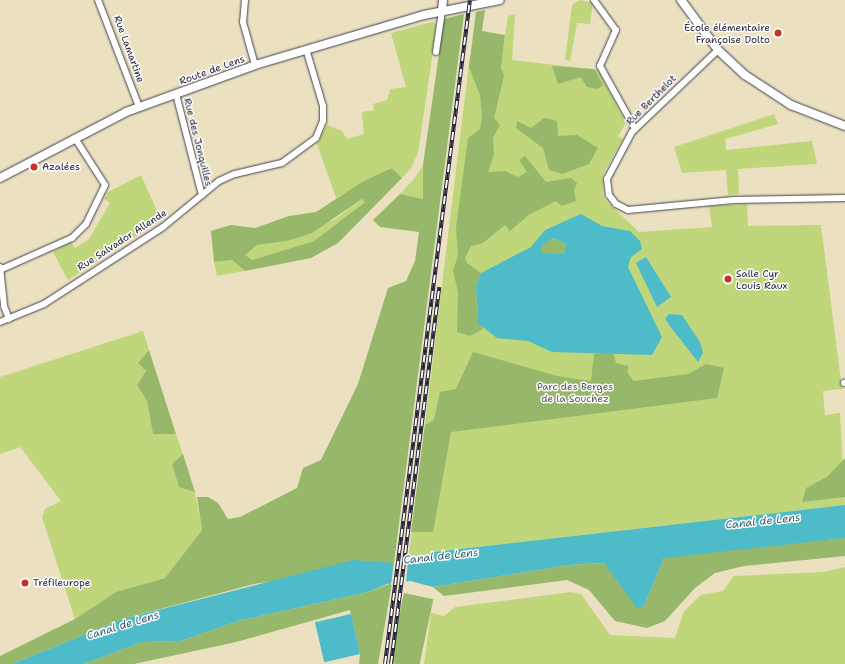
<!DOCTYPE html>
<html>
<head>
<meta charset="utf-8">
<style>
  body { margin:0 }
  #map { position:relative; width:845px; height:664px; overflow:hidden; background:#ebe1c0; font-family:"Shantell Sans",sans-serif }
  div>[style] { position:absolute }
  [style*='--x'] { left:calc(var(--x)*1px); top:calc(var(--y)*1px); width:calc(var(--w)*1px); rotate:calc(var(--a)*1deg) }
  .green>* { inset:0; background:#bfd67a }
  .forest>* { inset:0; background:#97b76a; transform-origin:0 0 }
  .water>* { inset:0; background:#4ebbc8; transform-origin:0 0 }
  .pier>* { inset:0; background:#ebe1c0 }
  .roads { filter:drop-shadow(0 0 1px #403f4f) drop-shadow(0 0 1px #403f4f) }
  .minor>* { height:6px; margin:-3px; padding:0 3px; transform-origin:3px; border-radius:3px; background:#fff }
  .tertiary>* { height:8px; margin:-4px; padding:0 4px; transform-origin:4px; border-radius:4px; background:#fff }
  .rail>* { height:4px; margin-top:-2px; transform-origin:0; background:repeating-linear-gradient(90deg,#fff 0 8px,#22223b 0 16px); box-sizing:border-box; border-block:1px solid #22223b }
  .dots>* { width:11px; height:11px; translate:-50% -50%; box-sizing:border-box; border:2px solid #fff; border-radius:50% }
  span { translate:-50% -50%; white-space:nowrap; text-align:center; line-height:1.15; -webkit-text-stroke:3px #fff; paint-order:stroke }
  .poi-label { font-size:10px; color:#22223b }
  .right { translate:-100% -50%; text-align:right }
  .left { translate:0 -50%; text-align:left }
  .street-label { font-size:10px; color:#22223b }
  .park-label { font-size:10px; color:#51584e }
  .water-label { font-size:11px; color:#345f73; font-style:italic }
</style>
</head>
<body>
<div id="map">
  <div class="green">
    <i style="clip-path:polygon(580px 0,593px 3px,590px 24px,577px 23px,570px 61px,565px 60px,572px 5px)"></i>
    <i style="clip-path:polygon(515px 14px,512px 60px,598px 70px,626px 123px,618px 136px,623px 139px,603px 174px,603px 193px,606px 201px,639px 232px,712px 227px,709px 206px,747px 204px,748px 226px,821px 225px,842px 389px,823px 391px,825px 415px,840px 413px,845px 505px,434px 552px,408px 562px,470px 56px,502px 59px,508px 16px)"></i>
    <i style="clip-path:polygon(432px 22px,436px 24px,433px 51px,418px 153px,411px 168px,402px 178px,392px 168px,336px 198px,317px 144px,327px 125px,342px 131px,347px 139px,364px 134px,362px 112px,374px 110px,373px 104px,387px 100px,390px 89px,406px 87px,391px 33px)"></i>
    <i style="clip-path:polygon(774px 114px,778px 124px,725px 139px,726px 150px,812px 141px,817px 164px,738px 169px,739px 194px,728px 195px,726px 170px,682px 173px,674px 147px)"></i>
    <i style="clip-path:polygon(423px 165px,423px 199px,400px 194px,414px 179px)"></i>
    <i style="clip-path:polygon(141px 175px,161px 220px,68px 280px,53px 252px,71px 242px,75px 248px,89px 239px,110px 203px,104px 199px,108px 192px)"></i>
    <i style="clip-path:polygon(362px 199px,365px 202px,314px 241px,252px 260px,244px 255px,257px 245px,287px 241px,335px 219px)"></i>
    <i style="clip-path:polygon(232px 260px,245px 271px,217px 276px,214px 262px)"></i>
    <i style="clip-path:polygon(143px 331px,149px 350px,138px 363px,146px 371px,137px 385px,147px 401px,153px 433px,176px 434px,183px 454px,172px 464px,179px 487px,195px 492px,202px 530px,165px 578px,116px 592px,75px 619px,42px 517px,45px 509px,61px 501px,20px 447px,0 454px,0 377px)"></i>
    <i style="clip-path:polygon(845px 567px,845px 664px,424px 664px,431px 613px,444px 616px,455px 607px,571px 592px,581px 594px,610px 635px,675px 638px,684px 611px,701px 595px,723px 591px,734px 576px,824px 572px)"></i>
  </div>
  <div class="forest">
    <i style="clip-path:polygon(485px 10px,482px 31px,505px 35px,501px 68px,504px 76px,494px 118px,500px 125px,493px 138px,494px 155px,488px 172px,505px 171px,518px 177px,527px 172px,519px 160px,525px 156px,546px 182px,571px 178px,577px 183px,574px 190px,576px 201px,562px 206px,556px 201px,530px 214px,510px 231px,505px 225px,483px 243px,471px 246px,465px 258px,467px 263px,481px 273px,476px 286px,477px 313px,483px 329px,470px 336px,457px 332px,458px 292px,453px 270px,458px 256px,456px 228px,468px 138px,480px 129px,482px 116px,480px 95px,469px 67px,476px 12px)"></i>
    <i style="clip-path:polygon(464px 14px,394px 563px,254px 584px,123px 619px,12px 664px,0 664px,0 656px,75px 619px,116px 592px,165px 578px,202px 530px,197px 497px,208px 497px,218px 503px,228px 519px,240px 517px,297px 488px,303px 468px,321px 460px,358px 384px,388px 288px,406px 281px,415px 261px,419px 232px,380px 227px,373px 220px,400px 194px,423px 199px,423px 165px,444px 19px)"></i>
    <i style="clip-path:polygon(552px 66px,594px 69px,603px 85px,598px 89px,587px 87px,581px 77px,558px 84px)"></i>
    <i style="clip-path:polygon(544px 118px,557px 121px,558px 136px,577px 135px,598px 148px,589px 164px,562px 174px,549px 170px,543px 148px,516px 128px,517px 121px,531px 128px)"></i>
    <i style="clip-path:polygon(evenodd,392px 168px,402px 178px,338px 243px,311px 258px,245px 271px,232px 260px,214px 262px,211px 231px,231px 225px,255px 228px,289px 216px,316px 212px,362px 182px,392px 168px,362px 199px,365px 202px,314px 241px,252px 260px,245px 255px,257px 245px,287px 241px,312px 233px,362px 199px)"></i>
    <i style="clip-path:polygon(550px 238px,566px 244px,564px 254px,542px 253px,542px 246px)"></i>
    <i style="clip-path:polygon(149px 350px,176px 434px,153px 434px,147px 401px,137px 385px,146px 371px,138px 363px)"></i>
    <i style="clip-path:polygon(473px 352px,557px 376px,591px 381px,594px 354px,613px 352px,616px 363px,628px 366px,628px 374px,634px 381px,688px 374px,706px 364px,724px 368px,717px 398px,451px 432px,433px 532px,411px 532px,425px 425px,434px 420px,440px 392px,456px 389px)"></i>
    <i style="clip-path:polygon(183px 454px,195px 492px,179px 487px,172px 464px)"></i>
    <i style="clip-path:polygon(845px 458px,845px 497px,802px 502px,806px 488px,827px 477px)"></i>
    <i style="clip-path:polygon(845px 538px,845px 556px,744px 566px,715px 573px,695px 588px,665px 621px,647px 628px,615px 621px,589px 590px,567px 580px,444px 596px,433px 587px,568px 565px,604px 563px,644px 606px,664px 558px,672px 555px)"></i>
    <i style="clip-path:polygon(392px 583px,378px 664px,359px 664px,360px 654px,350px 610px,236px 642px,134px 664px,84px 664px,142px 642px,181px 641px,238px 621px,368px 592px)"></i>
    <i style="left:404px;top:593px;width:30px;height:71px;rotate:12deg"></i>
  </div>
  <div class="water">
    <i style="clip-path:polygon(evenodd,581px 214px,602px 226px,630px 231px,640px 241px,642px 249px,631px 257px,628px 267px,662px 337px,652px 355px,552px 352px,528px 341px,497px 338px,478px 323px,476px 286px,481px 273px,531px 247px,545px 230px,581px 214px,552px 238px,566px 244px,564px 254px,542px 253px,542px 246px,552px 238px)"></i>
    <i style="clip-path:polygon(646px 257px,671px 297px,657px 307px,636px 263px)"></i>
    <i style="clip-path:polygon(669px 314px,682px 315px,700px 342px,703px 353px,698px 362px,669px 325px,665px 318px)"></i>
    <i style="clip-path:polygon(845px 505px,845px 538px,664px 558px,644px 606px,637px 608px,604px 563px,568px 565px,433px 587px,410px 581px,387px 584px,368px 592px,238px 621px,181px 641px,142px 642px,84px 664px,12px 664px,123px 619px,353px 560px,394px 563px,416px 561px,434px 552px)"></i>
    <i style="left:351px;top:614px;width:41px;height:37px;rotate:77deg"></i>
  </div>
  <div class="pier">
    <i style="clip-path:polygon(408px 560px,406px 583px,391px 585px,394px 561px)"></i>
  </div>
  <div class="roads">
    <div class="minor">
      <i style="--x:98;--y:0;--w:115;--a:69"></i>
      <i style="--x:245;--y:0;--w:22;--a:95"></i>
      <i style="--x:243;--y:22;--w:45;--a:74.4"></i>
      <i style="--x:594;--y:0;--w:37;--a:54"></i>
      <i style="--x:616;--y:30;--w:39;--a:114"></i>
      <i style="--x:600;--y:66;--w:72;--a:60.9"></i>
      <i style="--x:718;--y:50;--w:119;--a:136.4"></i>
      <i style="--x:632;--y:132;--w:53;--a:118"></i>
      <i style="--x:607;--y:179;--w:16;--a:83"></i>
      <i style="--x:609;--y:195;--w:11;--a:52"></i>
      <i style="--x:616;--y:204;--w:13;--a:27"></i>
      <i style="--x:628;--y:210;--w:106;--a:-5.4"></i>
      <i style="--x:734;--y:200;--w:111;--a:-1"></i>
      <i style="--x:436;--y:52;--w:41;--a:-81.7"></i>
      <i style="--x:176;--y:94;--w:104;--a:75.6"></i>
      <i style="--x:0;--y:267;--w:39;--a:84"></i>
      <i style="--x:4;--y:306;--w:14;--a:69"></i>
      <i style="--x:2;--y:269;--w:77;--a:-23.9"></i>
      <i style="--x:72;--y:238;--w:20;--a:-45"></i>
      <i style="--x:86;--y:224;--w:43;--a:-64"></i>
      <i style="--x:105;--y:185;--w:56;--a:-122.6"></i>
      <i style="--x:0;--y:322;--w:48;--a:-22.2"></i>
      <i style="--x:44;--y:304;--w:142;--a:-32.9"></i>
      <i style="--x:163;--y:227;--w:72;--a:-39.4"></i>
      <i style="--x:219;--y:181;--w:17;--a:-24"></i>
      <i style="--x:235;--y:174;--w:48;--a:-13.2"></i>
      <i style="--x:282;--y:163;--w:42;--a:-36.3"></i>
      <i style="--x:316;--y:138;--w:18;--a:-68"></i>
      <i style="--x:323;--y:121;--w:15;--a:-90"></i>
      <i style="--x:323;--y:106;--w:59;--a:-106.6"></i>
      <i style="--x:844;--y:383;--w:1;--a:0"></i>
    </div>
    <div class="tertiary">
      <i style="--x:681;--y:0;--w:62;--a:53.5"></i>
      <i style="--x:718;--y:50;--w:37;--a:43"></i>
      <i style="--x:745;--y:75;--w:55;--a:33.1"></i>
      <i style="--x:791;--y:105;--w:58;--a:21.3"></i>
      <i style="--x:442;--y:11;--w:11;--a:-85"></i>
      <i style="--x:0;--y:178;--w:142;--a:-27.6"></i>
      <i style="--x:126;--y:112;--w:137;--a:-20"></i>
      <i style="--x:255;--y:65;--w:176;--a:-16.5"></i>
      <i style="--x:424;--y:15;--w:77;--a:-11.2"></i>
    </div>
  </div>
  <div class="rail">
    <i style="--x:385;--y:664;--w:669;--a:-82.71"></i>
    <i style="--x:391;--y:664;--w:380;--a:-82.7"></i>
  </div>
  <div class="dots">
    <i style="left:778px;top:33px;background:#c8321e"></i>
    <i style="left:34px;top:167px;background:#c8321e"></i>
    <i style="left:728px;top:279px;background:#c8321e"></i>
    <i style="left:25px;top:583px;background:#c8321e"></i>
  </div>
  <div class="poi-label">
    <span class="right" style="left:770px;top:33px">École élémentaire<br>Françoise Dolto</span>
    <span class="left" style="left:42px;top:167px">Azalées</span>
    <span class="left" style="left:736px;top:279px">Salle Cyr<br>Louis Raux</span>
    <span class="left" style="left:33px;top:583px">Tréfileurope</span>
  </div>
  <div class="street-label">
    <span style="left:129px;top:49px;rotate:70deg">Rue Lamartine</span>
    <span style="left:212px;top:70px;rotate:-20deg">Route de Lens</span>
    <span style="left:651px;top:100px;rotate:-45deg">Rue Berthelot</span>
    <span style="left:198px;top:142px;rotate:76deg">Rue des Jonquilles</span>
    <span style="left:122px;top:240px;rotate:-33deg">Rue Salvador Allende</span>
  </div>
  <div class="park-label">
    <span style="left:575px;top:392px">Parc des Berges<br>de la Souchez</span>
  </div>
  <div class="water-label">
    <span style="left:763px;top:522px;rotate:-6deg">Canal de Lens</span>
    <span style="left:441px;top:557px;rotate:-6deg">Canal de Lens</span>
    <span style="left:123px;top:626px;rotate:-17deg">Canal de Lens</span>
  </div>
</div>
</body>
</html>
